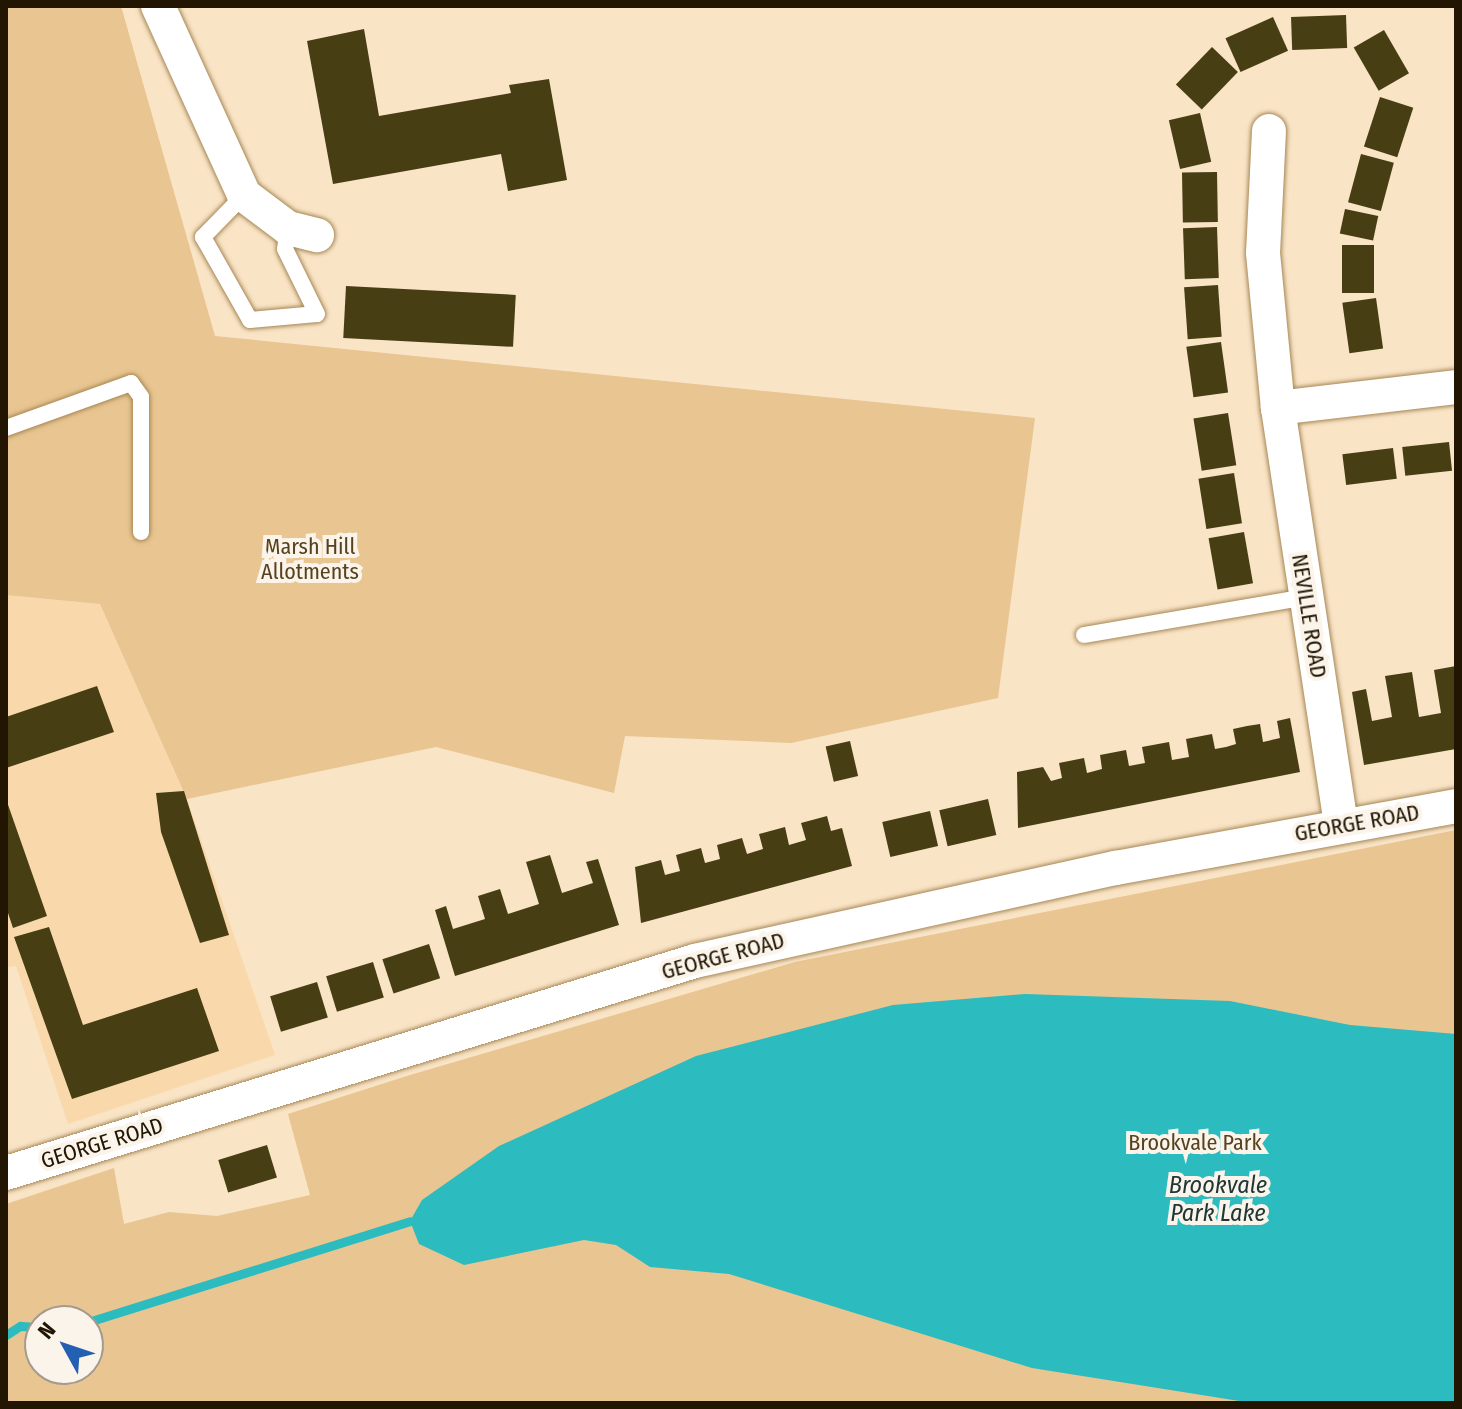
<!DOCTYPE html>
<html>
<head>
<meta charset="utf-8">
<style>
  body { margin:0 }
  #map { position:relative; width:1462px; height:1409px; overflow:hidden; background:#f9e4c6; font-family:"Fira Sans Condensed",sans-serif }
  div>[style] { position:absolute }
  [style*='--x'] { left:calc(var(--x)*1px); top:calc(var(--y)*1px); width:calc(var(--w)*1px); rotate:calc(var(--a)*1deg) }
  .built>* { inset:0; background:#f9d9ab }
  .green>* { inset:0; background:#e8c591 }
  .water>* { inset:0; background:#2cbbbe }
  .stream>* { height:9px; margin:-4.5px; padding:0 4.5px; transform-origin:4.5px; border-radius:4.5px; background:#2cbbbe }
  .building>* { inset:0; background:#473e13; transform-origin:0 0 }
  .roads { filter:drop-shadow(0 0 2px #a78755) drop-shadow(0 0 2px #a78755) }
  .lane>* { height:16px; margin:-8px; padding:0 8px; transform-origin:8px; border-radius:8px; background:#fff }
  .street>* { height:34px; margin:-17px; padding:0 17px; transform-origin:17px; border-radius:17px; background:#fff }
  span { translate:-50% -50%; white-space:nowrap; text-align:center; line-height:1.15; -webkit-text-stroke:8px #fbf4ea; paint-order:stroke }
  .park-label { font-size:22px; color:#57411f }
  .street-label { font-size:22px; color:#221603 }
  .water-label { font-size:24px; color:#203737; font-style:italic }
  .frame { position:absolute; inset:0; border:8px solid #221603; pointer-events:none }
  .north { position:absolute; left:24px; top:1305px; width:80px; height:80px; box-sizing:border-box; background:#fbf4ea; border:2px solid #a49b8e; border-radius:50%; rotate:310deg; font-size:22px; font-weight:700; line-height:32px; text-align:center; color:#221603 }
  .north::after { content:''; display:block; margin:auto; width:28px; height:36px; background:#2360b2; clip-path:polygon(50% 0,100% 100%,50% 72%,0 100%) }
</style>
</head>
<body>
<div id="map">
  <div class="built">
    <i style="clip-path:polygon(6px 595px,100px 604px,187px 799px,275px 1055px,68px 1124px,16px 966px,6px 967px)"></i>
  </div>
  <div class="green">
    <i style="clip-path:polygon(6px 6px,121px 6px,215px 336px,1035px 418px,998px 698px,791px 743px,625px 736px,614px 793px,436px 747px,187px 799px,100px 604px,6px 595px)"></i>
    <i style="clip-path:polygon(evenodd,1456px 830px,1456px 1403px,6px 1403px,6px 1204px,114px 1168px,124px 1224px,169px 1212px,217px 1216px,310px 1195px,288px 1114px,410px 1075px,795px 962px,1456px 830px,40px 1321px,88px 1321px,88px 1369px,40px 1369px,40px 1321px)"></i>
  </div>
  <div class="water">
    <i style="clip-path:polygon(1025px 994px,1230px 1001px,1350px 1025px,1456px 1034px,1456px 1403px,1252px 1403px,1032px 1368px,729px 1274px,650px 1267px,616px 1245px,584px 1240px,464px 1265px,419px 1244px,410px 1221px,422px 1200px,499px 1146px,696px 1056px,893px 1005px)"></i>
  </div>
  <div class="stream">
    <i style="--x:88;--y:1322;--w:337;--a:-17.4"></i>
    <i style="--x:6;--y:1335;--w:17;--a:-33"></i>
    <i style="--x:20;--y:1326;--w:20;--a:3"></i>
  </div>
  <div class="building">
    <i style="left:1346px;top:15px;width:33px;height:55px;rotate:88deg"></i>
    <i style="left:1273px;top:17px;width:37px;height:52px;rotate:66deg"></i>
    <i style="clip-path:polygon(364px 29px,379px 116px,511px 93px,509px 85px,549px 79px,567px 180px,508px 191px,501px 154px,333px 184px,307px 41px)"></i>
    <i style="left:1384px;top:30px;width:50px;height:35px;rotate:60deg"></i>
    <i style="left:1212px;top:47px;width:36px;height:52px;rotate:44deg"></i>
    <i style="left:1380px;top:97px;width:35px;height:52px;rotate:18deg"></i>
    <i style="left:1200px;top:113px;width:50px;height:32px;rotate:77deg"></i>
    <i style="left:1361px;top:154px;width:34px;height:50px;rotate:15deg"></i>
    <i style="left:1217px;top:172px;width:50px;height:35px;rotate:89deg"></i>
    <i style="left:1345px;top:209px;width:34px;height:25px;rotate:12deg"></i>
    <i style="left:1217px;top:227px;width:51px;height:34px;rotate:88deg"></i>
    <i style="left:1342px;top:245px;width:32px;height:48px"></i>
    <i style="left:1218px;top:285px;width:52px;height:34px;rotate:86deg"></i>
    <i style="left:346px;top:286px;width:170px;height:52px;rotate:3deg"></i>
    <i style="left:1376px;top:298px;width:51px;height:34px;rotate:82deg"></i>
    <i style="left:1221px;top:342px;width:51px;height:35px;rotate:82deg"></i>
    <i style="left:1228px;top:413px;width:53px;height:35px;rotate:81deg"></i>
    <i style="left:1449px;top:442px;width:29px;height:47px;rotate:84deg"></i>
    <i style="left:1393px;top:448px;width:31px;height:51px;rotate:83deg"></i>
    <i style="left:1234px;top:473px;width:51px;height:36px;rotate:81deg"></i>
    <i style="left:1244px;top:532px;width:52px;height:36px;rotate:80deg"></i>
    <i style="clip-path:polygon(1456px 666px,1456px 749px,1364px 765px,1352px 692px,1366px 689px,1372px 721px,1392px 717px,1385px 676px,1412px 672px,1419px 717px,1441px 713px,1434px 670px)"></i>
    <i style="clip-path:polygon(97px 686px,114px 732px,6px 768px,6px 717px)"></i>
    <i style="clip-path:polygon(1290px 718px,1300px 772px,1018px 828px,1017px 772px,1043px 767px,1051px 781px,1062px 778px,1059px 763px,1084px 758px,1087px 773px,1102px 769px,1100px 755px,1126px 750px,1129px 766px,1145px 763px,1142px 747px,1169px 742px,1172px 760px,1189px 757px,1186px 739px,1212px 734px,1215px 749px,1226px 747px,1236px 744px,1233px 729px,1247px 726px,1260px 724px,1263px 742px,1280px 738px,1277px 721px)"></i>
    <i style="left:850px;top:741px;width:36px;height:25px;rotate:77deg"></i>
    <i style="clip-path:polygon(184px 791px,229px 935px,200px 943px,161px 832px,156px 793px)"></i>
    <i style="clip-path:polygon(6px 799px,47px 916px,13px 928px,6px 907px)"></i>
    <i style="left:988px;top:799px;width:37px;height:50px;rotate:77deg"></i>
    <i style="left:930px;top:811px;width:36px;height:49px;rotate:77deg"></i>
    <i style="clip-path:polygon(827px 816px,831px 831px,842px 828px,852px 866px,641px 923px,635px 867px,661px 860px,665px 875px,680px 871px,676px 855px,701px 848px,705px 863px,720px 859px,717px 845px,742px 838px,747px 854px,763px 849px,759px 834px,785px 827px,789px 845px,806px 840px,801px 823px)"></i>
    <i style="clip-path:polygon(550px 855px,562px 893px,593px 883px,586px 862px,598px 859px,619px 925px,455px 976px,435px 910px,446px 906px,453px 929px,485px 919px,478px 896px,500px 889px,508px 914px,539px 904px,526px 862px)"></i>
    <i style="clip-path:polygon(49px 927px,83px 1025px,197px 988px,219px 1051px,72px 1099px,14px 937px)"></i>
    <i style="left:429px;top:944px;width:36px;height:49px;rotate:72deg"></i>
    <i style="left:373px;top:962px;width:37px;height:49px;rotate:73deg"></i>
    <i style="left:317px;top:982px;width:37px;height:49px;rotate:73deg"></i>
    <i style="left:267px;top:1145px;width:34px;height:51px;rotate:73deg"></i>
  </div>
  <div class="roads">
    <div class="lane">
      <i style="--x:244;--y:195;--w:59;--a:134.3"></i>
      <i style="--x:203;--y:237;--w:95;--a:60.5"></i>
      <i style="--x:250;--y:320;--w:67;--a:-5.1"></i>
      <i style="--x:317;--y:314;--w:72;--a:-116.2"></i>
      <i style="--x:285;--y:249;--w:21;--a:-82"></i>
      <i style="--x:6;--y:428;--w:133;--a:-19.8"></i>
      <i style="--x:131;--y:383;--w:17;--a:54"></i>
      <i style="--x:141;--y:397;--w:135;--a:90"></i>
      <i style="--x:1084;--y:635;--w:225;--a:-9.7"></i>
    </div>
    <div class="street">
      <i style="--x:158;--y:6;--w:208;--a:65.5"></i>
      <i style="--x:244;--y:195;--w:55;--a:36.9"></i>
      <i style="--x:288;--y:228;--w:30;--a:14"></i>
      <i style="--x:1269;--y:131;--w:122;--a:92.8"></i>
      <i style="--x:1263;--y:253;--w:156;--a:84.5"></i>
      <i style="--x:1278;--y:408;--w:421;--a:81.4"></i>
      <i style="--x:1278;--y:408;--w:179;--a:-6.7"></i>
      <i style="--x:6;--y:1173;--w:721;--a:-17.1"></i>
      <i style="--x:695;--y:961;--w:431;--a:-12.5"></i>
      <i style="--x:1116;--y:868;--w:346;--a:-10.3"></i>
    </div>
  </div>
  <div class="park-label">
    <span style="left:310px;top:559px">Marsh Hill<br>Allotments</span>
    <span style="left:1195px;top:1143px">Brookvale Park</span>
  </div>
  <div class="street-label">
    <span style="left:1309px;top:616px;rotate:81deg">NEVILLE ROAD</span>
    <span style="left:1357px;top:823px;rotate:-10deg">GEORGE ROAD</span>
    <span style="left:723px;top:956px;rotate:-15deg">GEORGE ROAD</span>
    <span style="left:102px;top:1143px;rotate:-17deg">GEORGE ROAD</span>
  </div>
  <div class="water-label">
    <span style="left:1218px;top:1200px">Brookvale<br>Park Lake</span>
  </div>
  <div class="frame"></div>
  <div class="north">N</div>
</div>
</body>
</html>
